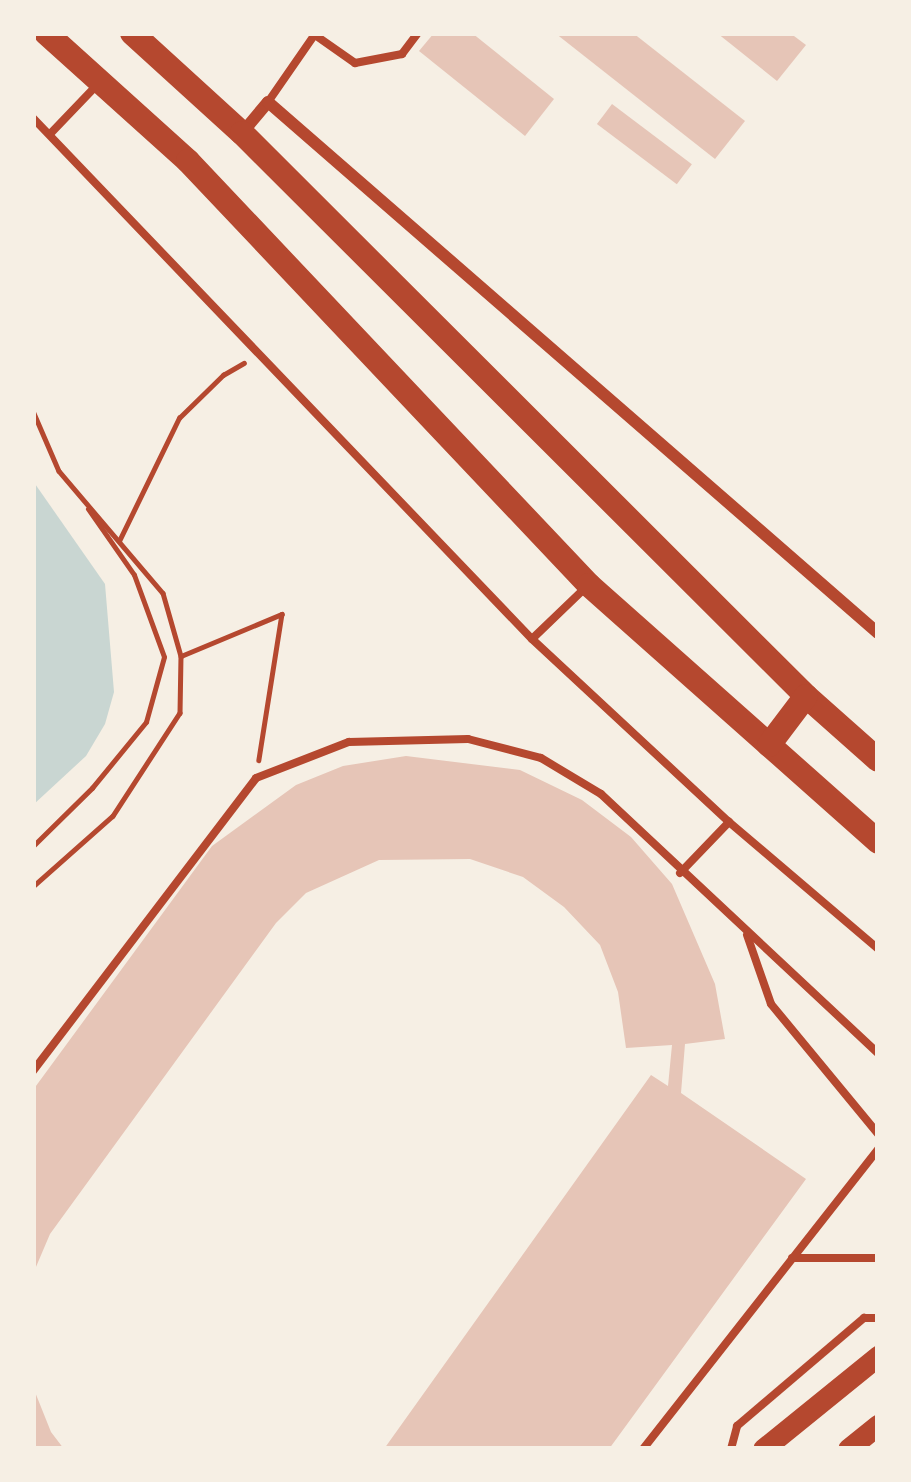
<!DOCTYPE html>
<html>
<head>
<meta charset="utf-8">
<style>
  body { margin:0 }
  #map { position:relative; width:911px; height:1482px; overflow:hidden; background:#f6efe4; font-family:Lora,serif }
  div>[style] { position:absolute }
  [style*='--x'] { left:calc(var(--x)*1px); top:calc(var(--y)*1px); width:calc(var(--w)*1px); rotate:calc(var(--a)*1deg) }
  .water>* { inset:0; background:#c9d6d2 }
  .building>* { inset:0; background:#e6c5b7; transform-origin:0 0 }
  .path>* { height:4.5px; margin:-2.25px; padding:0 2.25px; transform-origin:2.25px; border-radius:2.25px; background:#b5482f }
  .service>* { height:8px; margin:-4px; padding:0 4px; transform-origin:4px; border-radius:4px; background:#b5482f }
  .minor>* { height:12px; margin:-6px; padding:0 6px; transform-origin:6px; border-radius:6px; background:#b5482f }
  .tertiary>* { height:21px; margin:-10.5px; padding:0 10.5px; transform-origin:10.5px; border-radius:10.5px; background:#b5482f }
  .secondary>* { height:24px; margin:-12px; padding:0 12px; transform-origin:12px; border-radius:12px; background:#b5482f }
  span { translate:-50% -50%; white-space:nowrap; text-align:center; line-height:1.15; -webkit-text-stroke:10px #f6efe4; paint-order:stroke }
  .frame { position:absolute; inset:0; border:36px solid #f6efe4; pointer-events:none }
</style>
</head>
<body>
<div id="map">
  <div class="water">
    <i style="clip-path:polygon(33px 481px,105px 584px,114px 692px,105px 724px,86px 756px,33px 805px)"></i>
  </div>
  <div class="building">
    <i style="clip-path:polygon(434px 33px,472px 33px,554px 99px,525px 136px,419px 51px)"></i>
    <i style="clip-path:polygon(555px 33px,633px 33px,745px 121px,715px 159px)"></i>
    <i style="clip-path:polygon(717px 33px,790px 33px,806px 45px,777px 81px)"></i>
    <i style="left:612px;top:104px;width:100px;height:25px;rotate:37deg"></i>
    <i style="clip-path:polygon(406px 756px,520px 770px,582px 800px,631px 837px,672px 884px,715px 984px,725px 1039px,685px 1044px,681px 1093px,806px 1179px,609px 1449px,384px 1449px,651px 1075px,668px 1086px,672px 1045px,626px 1048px,618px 992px,600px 945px,564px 907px,523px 877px,470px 859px,379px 860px,306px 893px,276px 923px,50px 1234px,33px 1274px,33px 1090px,212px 846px,296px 785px,343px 766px)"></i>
    <i style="clip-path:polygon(33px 1387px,51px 1432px,64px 1449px,33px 1449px)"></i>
  </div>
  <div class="path">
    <i style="--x:33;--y:411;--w:65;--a:66.6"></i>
    <i style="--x:59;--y:471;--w:160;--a:49.6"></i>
    <i style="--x:163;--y:593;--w:66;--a:74.1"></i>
    <i style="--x:181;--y:656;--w:57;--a:91"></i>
    <i style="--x:180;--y:713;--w:123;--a:123"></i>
    <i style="--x:113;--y:816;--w:107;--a:138.4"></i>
    <i style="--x:119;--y:541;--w:137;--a:-64"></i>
    <i style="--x:179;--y:418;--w:62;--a:-44.3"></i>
    <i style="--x:223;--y:375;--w:24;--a:-30"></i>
    <i style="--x:181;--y:656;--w:109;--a:-22.6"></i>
    <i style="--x:282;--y:614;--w:148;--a:99"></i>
    <i style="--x:33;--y:846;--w:83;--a:-44.5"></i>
    <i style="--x:92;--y:788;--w:85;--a:-50.7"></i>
    <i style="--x:146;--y:722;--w:67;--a:-74.5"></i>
    <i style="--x:164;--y:657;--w:87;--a:-110.1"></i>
    <i style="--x:134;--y:575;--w:80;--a:-124.9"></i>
  </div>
  <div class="service">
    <i style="--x:315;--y:35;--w:49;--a:35"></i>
    <i style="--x:355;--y:63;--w:48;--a:-10.8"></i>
    <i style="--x:402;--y:54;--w:26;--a:-53"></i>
    <i style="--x:268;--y:102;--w:83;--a:-55.3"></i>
    <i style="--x:33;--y:118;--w:721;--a:46.24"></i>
    <i style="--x:532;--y:639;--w:269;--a:42.9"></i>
    <i style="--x:729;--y:822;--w:196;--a:40.4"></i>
    <i style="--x:51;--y:133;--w:65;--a:-46.2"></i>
    <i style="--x:532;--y:639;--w:76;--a:-43.9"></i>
    <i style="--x:680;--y:873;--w:71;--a:-46.1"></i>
    <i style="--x:747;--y:935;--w:73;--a:70.8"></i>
    <i style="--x:771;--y:1004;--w:168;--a:50.5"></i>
    <i style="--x:33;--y:1071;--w:368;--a:-52.7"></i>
    <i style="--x:256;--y:778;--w:100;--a:-21.2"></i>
    <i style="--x:349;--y:742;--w:119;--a:-1.4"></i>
    <i style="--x:468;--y:739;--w:75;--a:14.6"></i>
    <i style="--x:541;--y:758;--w:70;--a:31"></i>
    <i style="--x:601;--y:794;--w:379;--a:43.1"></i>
    <i style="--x:792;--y:1258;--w:86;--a:0"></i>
    <i style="--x:643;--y:1449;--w:381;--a:-51.9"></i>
    <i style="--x:731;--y:1449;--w:24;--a:-75"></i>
    <i style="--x:737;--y:1426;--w:167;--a:-40.4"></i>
    <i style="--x:864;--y:1318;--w:14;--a:0"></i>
  </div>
  <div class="minor">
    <i style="--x:242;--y:133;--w:40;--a:-50"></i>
    <i style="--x:268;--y:102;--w:809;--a:41.04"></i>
  </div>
  <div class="tertiary">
    <i style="--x:763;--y:1449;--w:148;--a:-39"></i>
    <i style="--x:848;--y:1449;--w:38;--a:-39"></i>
  </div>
  <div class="secondary">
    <i style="--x:46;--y:33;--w:191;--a:42"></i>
    <i style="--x:188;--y:161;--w:584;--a:46.6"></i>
    <i style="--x:589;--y:585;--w:387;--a:41.6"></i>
    <i style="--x:132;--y:33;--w:149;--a:42.3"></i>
    <i style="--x:242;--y:133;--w:797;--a:44.95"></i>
    <i style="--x:806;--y:696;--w:96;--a:41.6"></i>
    <i style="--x:769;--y:745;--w:61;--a:-52.9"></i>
  </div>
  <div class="frame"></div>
</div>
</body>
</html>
